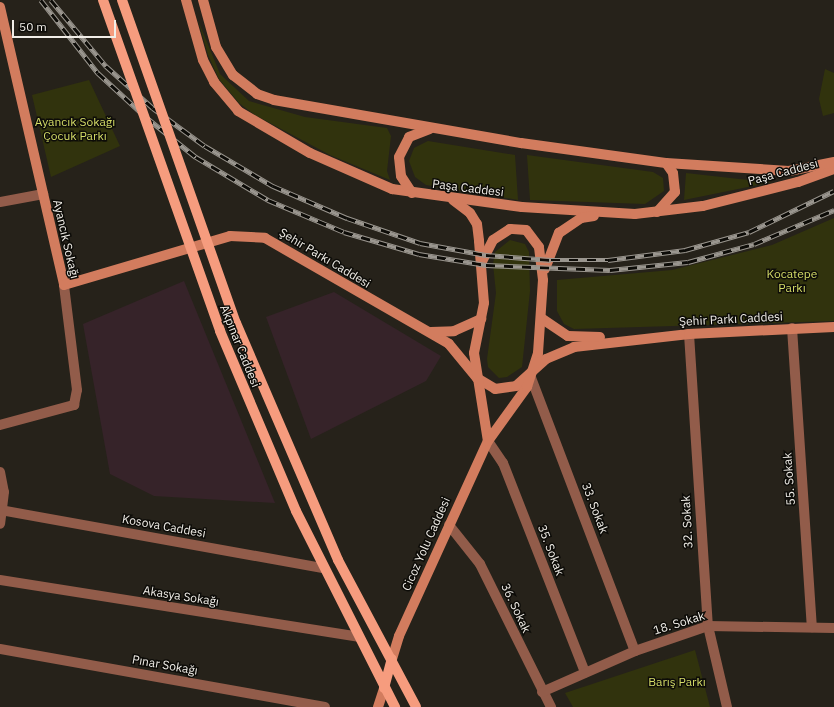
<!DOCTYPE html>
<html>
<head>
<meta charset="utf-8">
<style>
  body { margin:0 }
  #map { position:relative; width:834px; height:707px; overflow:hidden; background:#26221a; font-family:"IBM Plex Sans",sans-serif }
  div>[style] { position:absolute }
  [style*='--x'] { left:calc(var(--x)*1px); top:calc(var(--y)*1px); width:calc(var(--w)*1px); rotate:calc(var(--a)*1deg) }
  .education>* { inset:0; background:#362329 }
  .green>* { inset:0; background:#31330d }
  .street>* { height:10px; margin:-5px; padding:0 5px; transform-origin:5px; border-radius:5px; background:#925c4a }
  .secondary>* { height:10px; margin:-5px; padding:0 5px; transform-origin:5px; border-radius:5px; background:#d27c5e }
  .primary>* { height:10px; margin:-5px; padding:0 5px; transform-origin:5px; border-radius:5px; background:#f69c7e }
  .rail>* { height:4.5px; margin-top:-2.25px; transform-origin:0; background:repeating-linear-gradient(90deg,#0d0c08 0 9px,#9a968f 0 18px); box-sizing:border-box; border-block:1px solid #9a968f }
  .primary-bridge>* { height:10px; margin:-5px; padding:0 5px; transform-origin:5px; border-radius:5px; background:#f69c7e }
  span { translate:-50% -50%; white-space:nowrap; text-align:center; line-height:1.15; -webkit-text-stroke:3px #0d0c08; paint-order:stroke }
  .park-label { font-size:12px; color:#d4dc67 }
  .street-label { font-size:12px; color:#f1eee8 }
  .scale { position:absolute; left:12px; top:20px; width:104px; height:18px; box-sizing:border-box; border:2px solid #f1eee8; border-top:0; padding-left:5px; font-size:12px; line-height:14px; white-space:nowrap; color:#f1eee8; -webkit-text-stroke:3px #0d0c08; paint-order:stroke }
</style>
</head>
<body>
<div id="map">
  <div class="education">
    <i style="clip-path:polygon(184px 281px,275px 503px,154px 496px,110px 474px,83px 324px)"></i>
    <i style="clip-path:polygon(334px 292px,441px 356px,426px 381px,311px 439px,266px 317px)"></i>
  </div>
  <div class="green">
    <i style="clip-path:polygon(198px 20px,220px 74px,249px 101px,305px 117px,387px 128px,391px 136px,387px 171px,390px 180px,330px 155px,255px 115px,239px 103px,219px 79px,208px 55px)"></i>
    <i style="clip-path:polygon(825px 69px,834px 73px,834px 113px,823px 116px,819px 99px)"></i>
    <i style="clip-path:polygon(89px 80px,120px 146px,51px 177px,32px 95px)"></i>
    <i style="clip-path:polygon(428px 141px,515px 155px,518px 200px,426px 185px,415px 177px,409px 161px,414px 148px)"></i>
    <i style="clip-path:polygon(527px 155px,653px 172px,663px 178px,664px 191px,645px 204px,530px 200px)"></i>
    <i style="clip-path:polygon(686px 173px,739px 179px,772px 182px,684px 200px)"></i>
    <i style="clip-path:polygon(834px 218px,834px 321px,574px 329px,564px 324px,557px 311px,557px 280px,672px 270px,772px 245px)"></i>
    <i style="clip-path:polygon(510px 240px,525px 244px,529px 252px,530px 291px,522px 367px,507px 377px,499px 378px,488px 367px,487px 359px,496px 293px,493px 264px,495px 252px)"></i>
    <i style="clip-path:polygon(695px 650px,710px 707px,573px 707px,565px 693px)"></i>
  </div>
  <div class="street">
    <i style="--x:0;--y:202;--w:44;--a:-10.5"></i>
    <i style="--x:792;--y:328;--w:300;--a:86.2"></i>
    <i style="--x:689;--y:334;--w:293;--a:86.3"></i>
    <i style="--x:708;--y:626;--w:83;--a:76.8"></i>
    <i style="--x:530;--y:375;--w:295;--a:69.2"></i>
    <i style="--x:0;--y:425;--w:77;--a:-15.1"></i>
    <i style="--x:74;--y:405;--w:15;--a:-79"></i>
    <i style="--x:77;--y:390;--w:106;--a:-97.1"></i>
    <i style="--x:488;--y:441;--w:27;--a:56"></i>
    <i style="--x:503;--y:463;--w:225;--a:68.6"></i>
    <i style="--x:0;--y:472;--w:20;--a:79"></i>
    <i style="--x:4;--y:492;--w:32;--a:97"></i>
    <i style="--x:0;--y:510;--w:328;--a:10.2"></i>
    <i style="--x:449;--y:525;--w:50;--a:51.5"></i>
    <i style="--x:480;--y:564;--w:160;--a:63.6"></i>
    <i style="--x:0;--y:580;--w:363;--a:9"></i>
    <i style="--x:0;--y:649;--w:330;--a:10.1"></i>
    <i style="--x:542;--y:692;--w:102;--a:-23.8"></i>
    <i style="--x:635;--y:651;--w:77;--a:-18.9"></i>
    <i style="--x:708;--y:626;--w:126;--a:0.9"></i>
  </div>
  <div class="secondary">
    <i style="--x:186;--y:0;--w:62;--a:74.2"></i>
    <i style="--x:203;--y:60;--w:25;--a:63"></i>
    <i style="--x:214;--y:82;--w:38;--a:50"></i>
    <i style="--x:238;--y:111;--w:83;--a:30.3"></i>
    <i style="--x:310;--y:153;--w:90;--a:23.7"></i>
    <i style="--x:392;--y:189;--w:131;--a:7.9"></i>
    <i style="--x:522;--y:207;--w:113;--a:3.5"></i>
    <i style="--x:635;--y:214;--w:68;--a:-6.7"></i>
    <i style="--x:703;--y:206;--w:98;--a:-14.2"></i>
    <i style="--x:798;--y:182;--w:38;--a:-20"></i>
    <i style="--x:203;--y:0;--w:49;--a:74.5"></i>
    <i style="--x:216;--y:47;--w:33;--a:59"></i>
    <i style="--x:233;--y:75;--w:31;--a:38"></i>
    <i style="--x:257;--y:94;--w:18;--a:19"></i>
    <i style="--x:274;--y:100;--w:251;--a:9.9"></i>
    <i style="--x:521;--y:143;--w:146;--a:7.9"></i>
    <i style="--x:666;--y:163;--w:123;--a:3.7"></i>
    <i style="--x:789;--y:171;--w:46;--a:-11.3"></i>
    <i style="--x:0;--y:7;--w:285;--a:77"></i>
    <i style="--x:64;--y:285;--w:173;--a:-16.4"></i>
    <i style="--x:230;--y:236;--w:35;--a:3"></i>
    <i style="--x:265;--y:238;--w:212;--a:29.9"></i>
    <i style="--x:449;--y:344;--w:44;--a:50.5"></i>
    <i style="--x:477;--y:378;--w:21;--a:31"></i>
    <i style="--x:495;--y:389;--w:21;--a:-8"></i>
    <i style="--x:516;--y:386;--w:40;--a:-42"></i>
    <i style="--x:546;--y:359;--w:30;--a:-23"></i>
    <i style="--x:574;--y:347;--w:116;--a:-6.4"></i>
    <i style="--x:689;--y:334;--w:145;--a:-2.8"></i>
    <i style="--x:412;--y:193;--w:20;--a:-123"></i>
    <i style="--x:401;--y:176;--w:19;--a:-96"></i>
    <i style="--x:399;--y:157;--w:22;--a:-63"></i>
    <i style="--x:409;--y:137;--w:22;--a:-21"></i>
    <i style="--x:453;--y:200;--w:21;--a:37"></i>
    <i style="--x:470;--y:213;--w:13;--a:58"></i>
    <i style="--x:477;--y:224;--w:17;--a:83"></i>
    <i style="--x:479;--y:241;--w:62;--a:85.4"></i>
    <i style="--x:484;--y:303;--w:51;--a:101.3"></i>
    <i style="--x:474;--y:353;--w:89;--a:81"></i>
    <i style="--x:657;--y:212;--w:27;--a:-48"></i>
    <i style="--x:675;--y:192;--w:19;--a:-96"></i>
    <i style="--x:673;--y:173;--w:12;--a:-125"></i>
    <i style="--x:545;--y:269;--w:39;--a:-69"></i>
    <i style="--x:559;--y:233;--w:27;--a:-34"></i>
    <i style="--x:581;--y:218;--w:13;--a:-9"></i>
    <i style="--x:541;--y:318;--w:32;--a:34"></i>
    <i style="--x:568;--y:336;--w:32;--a:2"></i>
    <i style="--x:431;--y:332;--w:23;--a:-2"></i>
    <i style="--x:454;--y:331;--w:30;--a:-24"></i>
    <i style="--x:392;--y:659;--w:24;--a:-73"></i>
    <i style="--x:399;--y:636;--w:214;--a:-65.5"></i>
    <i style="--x:488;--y:441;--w:67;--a:-54.2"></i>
    <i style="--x:527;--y:387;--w:36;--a:-72"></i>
    <i style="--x:538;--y:353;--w:73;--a:-86.1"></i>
    <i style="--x:543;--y:280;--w:33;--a:-97"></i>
    <i style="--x:539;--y:247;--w:21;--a:-127"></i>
    <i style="--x:526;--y:230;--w:16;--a:-176"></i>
    <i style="--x:510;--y:229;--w:20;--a:147"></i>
    <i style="--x:493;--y:240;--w:25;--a:117"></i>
    <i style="--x:378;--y:707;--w:20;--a:-72"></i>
  </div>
  <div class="primary">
    <i style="--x:236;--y:323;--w:258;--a:66.7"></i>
    <i style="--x:338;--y:560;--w:166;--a:62"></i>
    <i style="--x:220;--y:331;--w:195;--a:67.1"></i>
    <i style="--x:296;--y:511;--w:220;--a:63.2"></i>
    <i style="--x:384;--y:688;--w:30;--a:-75"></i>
  </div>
  <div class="rail">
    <i style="--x:41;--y:0;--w:93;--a:52"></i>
    <i style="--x:98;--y:73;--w:65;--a:42.5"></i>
    <i style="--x:146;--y:117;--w:64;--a:38.7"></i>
    <i style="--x:196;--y:157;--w:84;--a:30.8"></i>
    <i style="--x:268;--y:200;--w:82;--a:22.8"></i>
    <i style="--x:344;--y:232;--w:78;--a:16.3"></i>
    <i style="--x:419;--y:254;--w:68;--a:9.3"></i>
    <i style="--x:486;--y:265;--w:124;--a:2.3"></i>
    <i style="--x:610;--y:270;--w:78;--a:-5.9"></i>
    <i style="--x:688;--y:262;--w:68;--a:-15.3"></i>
    <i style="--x:754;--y:244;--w:87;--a:-23"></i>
    <i style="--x:51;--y:0;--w:86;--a:50.2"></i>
    <i style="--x:106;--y:66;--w:63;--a:41.8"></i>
    <i style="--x:153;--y:108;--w:64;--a:36.2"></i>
    <i style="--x:205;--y:146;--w:79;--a:30.5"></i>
    <i style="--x:273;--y:186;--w:81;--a:23.4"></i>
    <i style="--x:347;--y:218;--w:77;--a:18.9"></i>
    <i style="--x:420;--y:243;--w:67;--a:10.3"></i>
    <i style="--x:486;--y:255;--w:65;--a:4.4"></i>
    <i style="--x:551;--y:260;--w:57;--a:0"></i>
    <i style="--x:608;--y:260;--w:78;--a:-7.4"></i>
    <i style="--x:685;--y:250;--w:66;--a:-15.7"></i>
    <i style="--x:749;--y:232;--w:94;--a:-25.8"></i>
  </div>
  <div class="primary-bridge">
    <i style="--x:103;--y:0;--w:351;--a:70.5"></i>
    <i style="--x:122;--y:0;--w:343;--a:70.6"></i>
  </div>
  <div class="park-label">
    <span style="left:75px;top:129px">Ayancık Sokağı<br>Çocuk Parkı</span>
    <span style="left:792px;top:281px">Kocatepe<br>Parkı</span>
    <span style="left:677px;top:682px">Barış Parkı</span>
  </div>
  <div class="street-label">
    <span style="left:783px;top:172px;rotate:-15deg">Paşa Caddesi</span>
    <span style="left:468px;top:188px;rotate:7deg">Paşa Caddesi</span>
    <span style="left:66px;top:239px;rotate:77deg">Ayancık Sokağı</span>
    <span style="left:325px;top:258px;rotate:31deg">Şehir Parkı Caddesi</span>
    <span style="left:731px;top:319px;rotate:-3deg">Şehir Parkı Caddesi</span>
    <span style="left:240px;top:346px;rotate:68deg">Akpınar Caddesi</span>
    <span style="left:789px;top:479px;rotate:-94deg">55. Sokak</span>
    <span style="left:595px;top:508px;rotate:69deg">33. Sokak</span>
    <span style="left:687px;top:522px;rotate:-93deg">32. Sokak</span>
    <span style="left:164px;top:526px;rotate:10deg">Kosova Caddesi</span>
    <span style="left:426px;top:544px;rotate:-66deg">Cicoz Yolu Caddesi</span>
    <span style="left:551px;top:550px;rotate:69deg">35. Sokak</span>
    <span style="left:181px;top:596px;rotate:9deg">Akasya Sokağı</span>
    <span style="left:516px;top:608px;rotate:65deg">36. Sokak</span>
    <span style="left:679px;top:623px;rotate:-17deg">18. Sokak</span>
    <span style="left:165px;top:665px;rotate:10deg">Pınar Sokağı</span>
  </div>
  <div class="scale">50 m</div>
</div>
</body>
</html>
